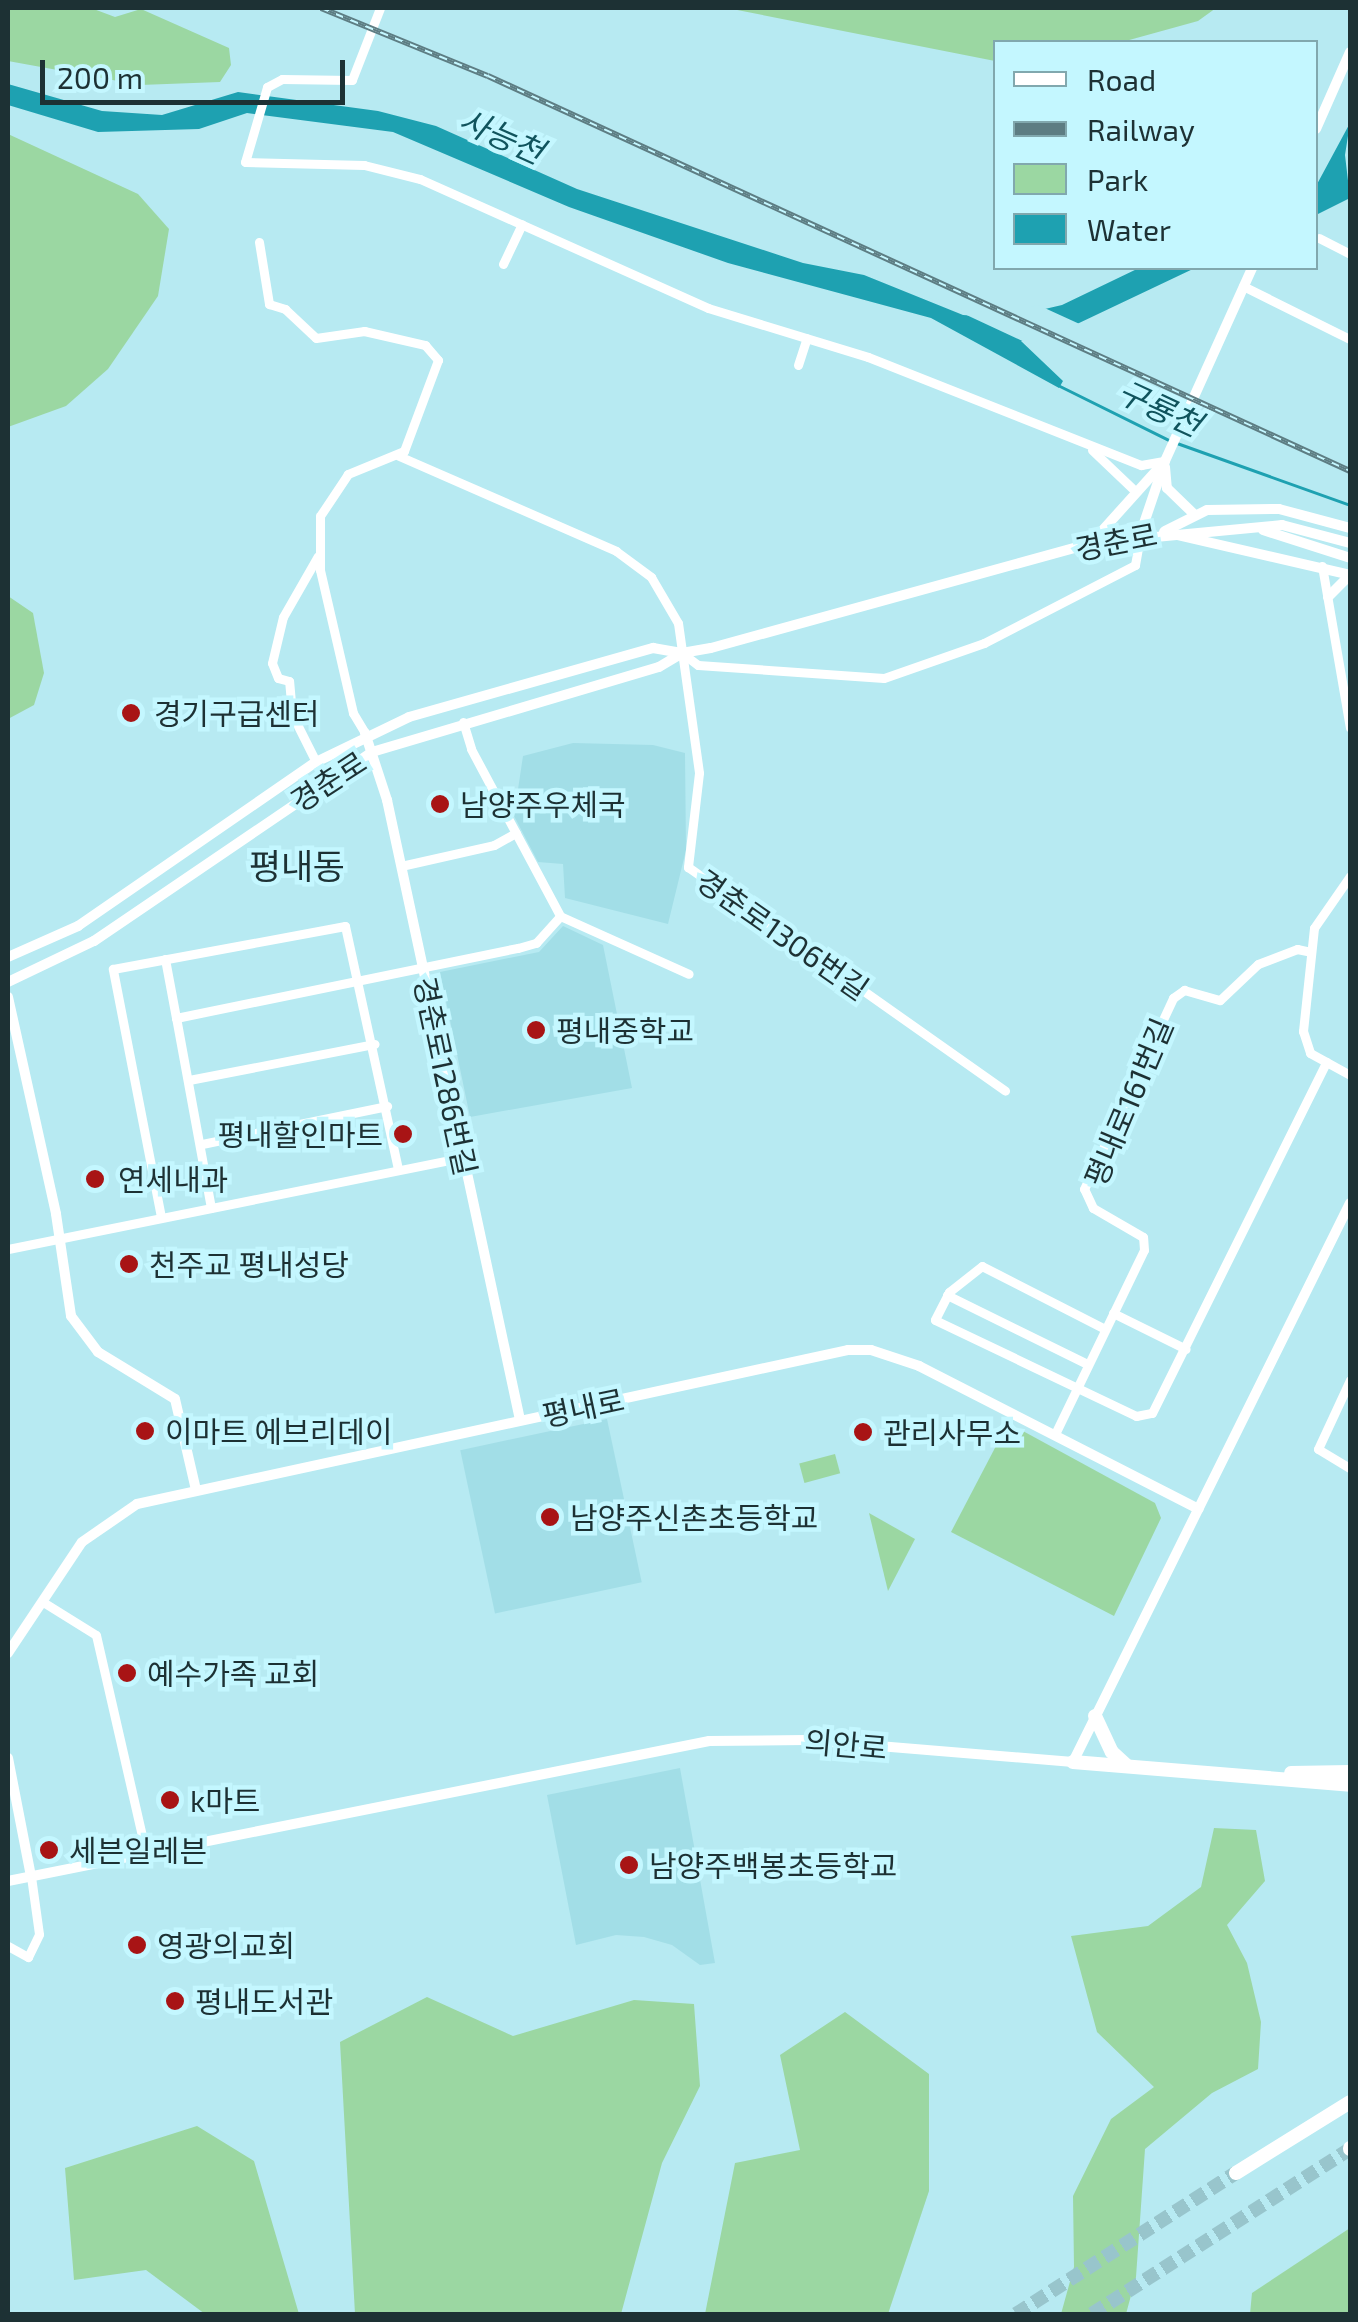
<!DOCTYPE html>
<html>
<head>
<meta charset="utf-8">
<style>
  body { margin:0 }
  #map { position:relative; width:1358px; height:2322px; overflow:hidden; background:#b7eaf2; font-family:"Exo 2","Noto Sans KR",sans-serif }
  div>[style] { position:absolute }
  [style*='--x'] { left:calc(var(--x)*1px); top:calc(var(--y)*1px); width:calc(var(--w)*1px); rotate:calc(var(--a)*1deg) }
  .built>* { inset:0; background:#a2dee7; transform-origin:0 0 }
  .green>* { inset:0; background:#9bd7a2; transform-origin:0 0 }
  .water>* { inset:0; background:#1ea1b1 }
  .pier>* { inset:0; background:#b7eaf2 }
  .stream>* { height:2.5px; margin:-1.25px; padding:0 1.25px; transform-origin:1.25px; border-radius:1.25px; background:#1ea1b1 }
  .trunk-tunnel>* { height:14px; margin-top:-7px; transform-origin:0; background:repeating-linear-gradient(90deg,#98c5cc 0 14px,transparent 0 21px) }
  .minor>* { height:9px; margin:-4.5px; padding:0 4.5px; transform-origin:4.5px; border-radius:4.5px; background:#fff }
  .tertiary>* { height:10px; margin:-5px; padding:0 5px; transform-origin:5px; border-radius:5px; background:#fff }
  .trunk>* { height:14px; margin:-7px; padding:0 7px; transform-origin:7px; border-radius:7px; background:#fff }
  .rail>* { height:6px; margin-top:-3px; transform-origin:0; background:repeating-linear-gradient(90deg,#c4f7ff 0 8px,#5d7d83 0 16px); box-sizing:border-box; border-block:2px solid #5d7d83 }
  .dots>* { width:28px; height:28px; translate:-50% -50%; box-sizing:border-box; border:5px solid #c4f7ff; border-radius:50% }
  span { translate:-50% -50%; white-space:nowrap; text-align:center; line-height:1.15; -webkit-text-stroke:9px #c4f7ff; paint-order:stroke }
  .street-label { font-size:30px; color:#1d3134 }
  .poi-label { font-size:30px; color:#1d3134 }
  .left { translate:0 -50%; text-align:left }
  .right { translate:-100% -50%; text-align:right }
  .water-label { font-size:32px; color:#10545d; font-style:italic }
  .quarter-label { font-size:35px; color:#1d3134 }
  .frame { position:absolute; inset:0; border:10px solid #1d3134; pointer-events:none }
  .legend { position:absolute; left:993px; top:40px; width:325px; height:230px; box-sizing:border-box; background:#c4f7ff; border:2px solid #81a8ae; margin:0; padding:12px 18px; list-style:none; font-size:30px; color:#1d3134 }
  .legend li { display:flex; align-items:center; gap:20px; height:50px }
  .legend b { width:50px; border:2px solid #81a8ae }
  .scale { position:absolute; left:40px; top:60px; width:305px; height:45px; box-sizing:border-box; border:5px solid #1d3134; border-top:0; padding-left:12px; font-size:30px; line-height:35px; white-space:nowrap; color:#1d3134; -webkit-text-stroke:8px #c4f7ff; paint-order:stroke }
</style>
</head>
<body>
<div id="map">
  <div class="built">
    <i style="clip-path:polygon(573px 743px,653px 745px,685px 753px,686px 850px,668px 924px,565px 898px,563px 864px,538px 862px,514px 816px,523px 756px)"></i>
    <i style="clip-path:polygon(563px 926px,603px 945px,632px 1088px,470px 1117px,440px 972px,539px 952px)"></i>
    <i style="left:607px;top:1419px;width:167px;height:150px;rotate:78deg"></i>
    <i style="clip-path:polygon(680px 1768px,715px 1963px,700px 1965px,672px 1945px,644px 1937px,616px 1935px,576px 1945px,547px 1795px)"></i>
  </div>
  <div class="green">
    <i style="clip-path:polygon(8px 8px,91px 8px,115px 17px,141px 9px,229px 48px,231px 65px,220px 82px,140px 85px,8px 61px)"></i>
    <i style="clip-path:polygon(727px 8px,1216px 8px,1198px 21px,1122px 42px,996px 42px,995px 61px)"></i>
    <i style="clip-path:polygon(8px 134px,138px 194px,169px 229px,158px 296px,108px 369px,66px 406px,8px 427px)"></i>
    <i style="clip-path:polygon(8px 596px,33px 613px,44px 673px,34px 705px,8px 719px)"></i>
    <i style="clip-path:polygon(1008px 1423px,1155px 1503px,1161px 1518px,1114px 1616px,951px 1532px)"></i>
    <i style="left:835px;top:1454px;width:20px;height:37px;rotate:75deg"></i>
    <i style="clip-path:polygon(869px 1513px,915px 1539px,888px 1591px)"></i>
    <i style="clip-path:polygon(1214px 1828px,1256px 1830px,1265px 1881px,1227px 1925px,1247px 1963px,1261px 2022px,1258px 2069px,1212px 2093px,1145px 2149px,1136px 2277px,1126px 2314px,1061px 2314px,1074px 2267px,1073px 2196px,1111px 2119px,1154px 2087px,1097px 2032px,1071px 1936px,1148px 1926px,1201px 1887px)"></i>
    <i style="clip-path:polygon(427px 1997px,513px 2036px,634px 2000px,694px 2004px,700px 2086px,662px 2163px,621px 2314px,355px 2314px,340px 2042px)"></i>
    <i style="clip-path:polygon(845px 2012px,929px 2074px,929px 2191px,888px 2314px,705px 2314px,735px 2163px,800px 2150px,780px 2055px)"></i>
    <i style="clip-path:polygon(197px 2126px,254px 2161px,299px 2314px,205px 2314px,146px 2270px,74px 2280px,65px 2168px)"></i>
    <i style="clip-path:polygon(1350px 2228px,1350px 2314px,1250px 2314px,1252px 2293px)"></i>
  </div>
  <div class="water">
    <i style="clip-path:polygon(8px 84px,102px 111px,162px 115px,238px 92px,378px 111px,436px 126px,577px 189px,803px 263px,864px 275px,963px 315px,1007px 318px,1062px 305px,1139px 268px,1195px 268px,1077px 324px,1021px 341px,1063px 381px,1059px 388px,931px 318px,728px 263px,569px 207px,393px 132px,247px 113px,199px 129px,98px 132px,8px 105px)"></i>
    <i style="clip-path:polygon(1350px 123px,1345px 155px,1350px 198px,1316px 215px,1316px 186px)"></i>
  </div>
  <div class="pier">
    <i style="clip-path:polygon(900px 284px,964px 310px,1007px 313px,1038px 305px,1084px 326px,1029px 344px)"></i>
  </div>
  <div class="stream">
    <i style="--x:1060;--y:386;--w:122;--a:26.4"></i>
    <i style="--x:1177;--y:443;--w:184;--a:19.7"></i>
  </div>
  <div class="trunk-tunnel">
    <i style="--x:1016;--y:2314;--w:261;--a:-32.7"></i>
    <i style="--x:1092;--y:2314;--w:306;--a:-32.6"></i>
  </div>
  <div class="minor">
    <i style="--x:380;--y:8;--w:77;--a:111.3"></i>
    <i style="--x:352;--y:80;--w:70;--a:-179.2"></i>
    <i style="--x:282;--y:79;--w:17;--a:152"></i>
    <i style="--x:267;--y:87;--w:78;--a:106.3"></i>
    <i style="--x:245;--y:162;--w:119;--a:1.4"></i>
    <i style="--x:364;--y:165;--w:58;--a:14"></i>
    <i style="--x:420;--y:179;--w:316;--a:24.1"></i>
    <i style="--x:708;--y:308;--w:167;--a:17"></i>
    <i style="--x:868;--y:357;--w:294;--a:21.6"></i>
    <i style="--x:1141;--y:465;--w:23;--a:-10"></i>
    <i style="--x:1319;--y:238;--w:35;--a:27"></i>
    <i style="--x:259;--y:242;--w:63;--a:80.8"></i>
    <i style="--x:269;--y:304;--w:17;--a:17"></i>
    <i style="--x:285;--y:309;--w:42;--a:43.1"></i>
    <i style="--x:316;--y:338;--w:49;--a:-8.3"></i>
    <i style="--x:364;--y:331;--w:63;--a:12.9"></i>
    <i style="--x:425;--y:345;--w:20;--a:49"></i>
    <i style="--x:438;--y:360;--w:97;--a:110.5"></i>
    <i style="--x:404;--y:451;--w:61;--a:157.7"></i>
    <i style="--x:348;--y:474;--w:50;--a:123.7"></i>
    <i style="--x:320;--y:516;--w:54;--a:90"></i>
    <i style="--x:320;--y:570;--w:147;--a:77"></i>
    <i style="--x:353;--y:713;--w:23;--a:59"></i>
    <i style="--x:503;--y:264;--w:44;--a:-64.6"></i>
    <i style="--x:1243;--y:286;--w:119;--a:26.4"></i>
    <i style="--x:798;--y:365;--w:28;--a:-72"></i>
    <i style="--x:1092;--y:450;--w:58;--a:43.6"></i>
    <i style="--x:399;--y:456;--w:237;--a:23.6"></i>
    <i style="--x:616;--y:551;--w:44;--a:36.6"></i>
    <i style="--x:651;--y:577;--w:53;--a:59.6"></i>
    <i style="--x:678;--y:623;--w:151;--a:82"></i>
    <i style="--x:699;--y:773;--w:95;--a:96.7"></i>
    <i style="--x:688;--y:867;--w:388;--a:35.2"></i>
    <i style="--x:1322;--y:566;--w:164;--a:80.2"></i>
    <i style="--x:682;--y:653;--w:20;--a:37"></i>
    <i style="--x:698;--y:665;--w:186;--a:4"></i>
    <i style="--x:884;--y:678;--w:106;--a:-19.3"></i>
    <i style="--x:984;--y:643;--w:170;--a:-27.3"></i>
    <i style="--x:1135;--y:565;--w:29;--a:-80"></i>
    <i style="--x:463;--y:722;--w:28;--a:73"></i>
    <i style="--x:471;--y:749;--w:189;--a:61.9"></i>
    <i style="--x:560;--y:916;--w:141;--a:24.2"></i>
    <i style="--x:316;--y:762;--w:54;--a:-116.6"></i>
    <i style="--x:292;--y:714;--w:33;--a:-95"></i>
    <i style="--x:289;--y:681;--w:11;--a:-165"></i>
    <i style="--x:278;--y:678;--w:16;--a:-112"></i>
    <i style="--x:272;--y:663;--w:47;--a:-76.6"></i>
    <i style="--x:283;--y:617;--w:70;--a:-60.2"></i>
    <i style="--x:401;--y:866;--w:95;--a:-12.7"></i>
    <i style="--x:494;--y:845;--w:25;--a:-29"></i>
    <i style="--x:1350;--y:876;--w:63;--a:124.7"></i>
    <i style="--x:1314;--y:928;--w:104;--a:96.1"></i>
    <i style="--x:1303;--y:1031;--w:23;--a:72"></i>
    <i style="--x:1310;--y:1053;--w:46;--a:28.8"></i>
    <i style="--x:165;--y:959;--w:60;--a:79.4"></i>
    <i style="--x:189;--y:1080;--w:189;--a:-11"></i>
    <i style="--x:202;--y:1144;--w:189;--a:-11.6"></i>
    <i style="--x:211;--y:1208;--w:193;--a:-100.4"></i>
    <i style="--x:176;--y:1018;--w:349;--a:-11.6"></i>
    <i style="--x:518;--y:948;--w:19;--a:-16"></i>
    <i style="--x:536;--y:943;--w:36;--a:-48"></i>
    <i style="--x:161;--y:1217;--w:253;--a:-101"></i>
    <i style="--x:113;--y:969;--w:236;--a:-10.5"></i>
    <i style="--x:345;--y:926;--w:249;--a:77.7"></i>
    <i style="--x:8;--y:1249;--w:464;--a:-11.4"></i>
    <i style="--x:947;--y:1295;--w:156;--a:26.2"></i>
    <i style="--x:1113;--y:1313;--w:81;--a:26.3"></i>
    <i style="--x:1105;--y:1329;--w:138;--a:-152.9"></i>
    <i style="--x:982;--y:1266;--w:42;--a:141.8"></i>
    <i style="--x:949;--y:1292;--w:31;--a:117"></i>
    <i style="--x:935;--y:1320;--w:223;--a:25.5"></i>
    <i style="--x:1136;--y:1416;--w:16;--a:-11"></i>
    <i style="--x:1152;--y:1413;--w:392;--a:-63.6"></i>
    <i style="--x:1350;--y:1380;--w:76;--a:114.9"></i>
    <i style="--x:1318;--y:1449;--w:37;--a:31"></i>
    <i style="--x:1055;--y:1434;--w:204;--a:-64.2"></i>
    <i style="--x:1144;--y:1250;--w:13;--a:-94"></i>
    <i style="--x:1143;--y:1237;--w:58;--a:-149.9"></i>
    <i style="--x:1093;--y:1208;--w:21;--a:-115"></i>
    <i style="--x:1084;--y:1189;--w:211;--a:-65"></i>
    <i style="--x:1173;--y:998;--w:14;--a:-36"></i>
    <i style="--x:1184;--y:990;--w:37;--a:16"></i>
    <i style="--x:1220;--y:1000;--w:52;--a:-43.5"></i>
    <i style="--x:1258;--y:964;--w:42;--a:-21"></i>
    <i style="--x:1297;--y:949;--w:14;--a:12"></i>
    <i style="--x:43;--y:1602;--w:62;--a:31.9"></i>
    <i style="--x:96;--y:1635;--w:225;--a:77.1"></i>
    <i style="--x:8;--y:1946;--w:23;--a:29"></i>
    <i style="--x:28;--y:1957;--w:25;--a:-64"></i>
    <i style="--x:39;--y:1934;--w:59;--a:-97.9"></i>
  </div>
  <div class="tertiary">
    <i style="--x:1316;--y:129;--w:84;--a:-66.2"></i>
    <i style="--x:1165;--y:467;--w:21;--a:85"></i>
    <i style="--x:1167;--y:488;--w:36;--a:44"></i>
    <i style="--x:1263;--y:530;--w:91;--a:17.8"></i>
    <i style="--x:1165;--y:531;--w:47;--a:-26.6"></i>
    <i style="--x:1207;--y:510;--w:72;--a:-0.8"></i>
    <i style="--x:1279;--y:509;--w:73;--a:15"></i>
    <i style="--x:1164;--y:532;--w:191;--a:13"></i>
    <i style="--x:1140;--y:535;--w:78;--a:-71.3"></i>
    <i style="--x:1165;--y:461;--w:212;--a:-65.7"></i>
    <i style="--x:1092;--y:542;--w:108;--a:-48"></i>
    <i style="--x:1328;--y:597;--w:31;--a:-45"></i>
    <i style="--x:365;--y:733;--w:71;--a:71.8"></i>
    <i style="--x:387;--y:800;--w:634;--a:77.89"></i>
    <i style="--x:8;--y:957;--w:77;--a:-23.9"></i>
    <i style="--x:78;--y:926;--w:289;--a:-34.6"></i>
    <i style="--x:316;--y:762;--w:103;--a:-25.8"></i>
    <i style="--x:409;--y:717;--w:254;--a:-15.8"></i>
    <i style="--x:653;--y:648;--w:29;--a:10"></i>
    <i style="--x:682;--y:653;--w:29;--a:-10"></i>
    <i style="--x:711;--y:648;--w:395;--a:-15.4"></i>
    <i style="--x:1092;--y:543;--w:191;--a:-5.4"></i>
    <i style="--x:1282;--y:525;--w:70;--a:14.8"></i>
    <i style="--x:8;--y:982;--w:95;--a:-25.5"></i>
    <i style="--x:94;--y:941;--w:336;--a:-34.2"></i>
    <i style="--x:372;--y:752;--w:299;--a:-16.5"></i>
    <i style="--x:659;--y:667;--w:26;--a:-31"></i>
    <i style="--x:8;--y:997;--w:222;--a:77.5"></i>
    <i style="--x:56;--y:1214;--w:103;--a:81.6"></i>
    <i style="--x:71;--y:1316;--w:45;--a:53.1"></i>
    <i style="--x:98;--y:1352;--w:90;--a:31.4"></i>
    <i style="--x:175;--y:1399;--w:93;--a:77"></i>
    <i style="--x:8;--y:1653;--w:133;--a:-56.3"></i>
    <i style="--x:82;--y:1542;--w:67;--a:-34.6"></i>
    <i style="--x:137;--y:1504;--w:727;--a:-12.22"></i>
    <i style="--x:848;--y:1350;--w:23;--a:0"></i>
    <i style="--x:871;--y:1350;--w:51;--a:18.4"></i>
    <i style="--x:919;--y:1366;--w:314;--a:27.1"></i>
    <i style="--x:8;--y:1758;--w:120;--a:79"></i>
    <i style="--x:8;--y:1881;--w:715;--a:-11.29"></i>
    <i style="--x:709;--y:1741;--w:97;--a:-0.6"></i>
    <i style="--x:806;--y:1740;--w:268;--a:4.7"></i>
    <i style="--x:1073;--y:1762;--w:624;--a:-63.64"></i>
  </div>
  <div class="trunk">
    <i style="--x:1095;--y:1716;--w:40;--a:65"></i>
    <i style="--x:1112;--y:1752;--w:19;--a:43"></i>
    <i style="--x:1073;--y:1762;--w:278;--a:4.7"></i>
    <i style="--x:1291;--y:1773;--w:59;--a:-1"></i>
    <i style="--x:1350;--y:2149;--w:1;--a:-90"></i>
    <i style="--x:1236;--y:2173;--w:134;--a:-31.9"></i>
  </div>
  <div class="rail">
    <i style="--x:321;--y:8;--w:180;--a:22.2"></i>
    <i style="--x:488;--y:76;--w:948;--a:24.62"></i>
  </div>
  <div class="dots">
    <i style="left:131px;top:713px;background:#a81415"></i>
    <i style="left:440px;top:804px;background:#a81415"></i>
    <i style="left:536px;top:1030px;background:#a81415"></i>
    <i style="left:403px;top:1134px;background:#a81415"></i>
    <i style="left:95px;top:1179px;background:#a81415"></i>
    <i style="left:129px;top:1264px;background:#a81415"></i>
    <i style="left:145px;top:1431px;background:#a81415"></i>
    <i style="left:863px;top:1432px;background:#a81415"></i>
    <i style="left:550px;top:1517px;background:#a81415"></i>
    <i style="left:127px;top:1673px;background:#a81415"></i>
    <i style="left:170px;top:1800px;background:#a81415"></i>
    <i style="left:49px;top:1850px;background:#a81415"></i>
    <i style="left:629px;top:1865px;background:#a81415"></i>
    <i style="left:137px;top:1945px;background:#a81415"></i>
    <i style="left:175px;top:2001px;background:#a81415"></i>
  </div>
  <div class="street-label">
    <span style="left:1116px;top:541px;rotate:-11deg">경춘로</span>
    <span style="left:328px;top:781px;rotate:-33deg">경춘로</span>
    <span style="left:783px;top:934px;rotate:35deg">경춘로1306번길</span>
    <span style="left:446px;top:1076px;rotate:78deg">경춘로1286번길</span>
    <span style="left:1128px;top:1102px;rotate:-67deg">평내로161번길</span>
    <span style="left:583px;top:1407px;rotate:-12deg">평내로</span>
    <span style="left:846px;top:1744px;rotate:5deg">의안로</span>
  </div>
  <div class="poi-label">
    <span class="left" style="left:154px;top:713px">경기구급센터</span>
    <span class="left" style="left:460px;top:804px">남양주우체국</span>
    <span class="left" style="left:556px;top:1030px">평내중학교</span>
    <span class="right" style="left:383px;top:1134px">평내할인마트</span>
    <span class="left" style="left:118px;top:1179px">연세내과</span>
    <span class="left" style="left:149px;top:1264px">천주교 평내성당</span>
    <span class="left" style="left:165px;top:1431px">이마트 에브리데이</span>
    <span class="left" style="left:883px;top:1432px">관리사무소</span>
    <span class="left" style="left:570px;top:1517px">남양주신촌초등학교</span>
    <span class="left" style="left:147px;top:1673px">예수가족 교회</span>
    <span class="left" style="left:190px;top:1800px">k마트</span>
    <span class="left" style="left:69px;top:1850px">세븐일레븐</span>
    <span class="left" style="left:649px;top:1865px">남양주백봉초등학교</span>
    <span class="left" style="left:157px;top:1945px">영광의교회</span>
    <span class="left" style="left:195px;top:2001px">평내도서관</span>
  </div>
  <div class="water-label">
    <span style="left:502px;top:135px;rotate:24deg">사능천</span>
    <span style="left:1160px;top:407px;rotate:25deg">구룡천</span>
  </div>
  <div class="quarter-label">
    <span style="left:297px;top:865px">평내동</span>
  </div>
  <div class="frame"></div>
  <ul class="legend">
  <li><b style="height:12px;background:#fff"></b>Road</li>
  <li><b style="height:12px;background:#5d7d83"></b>Railway</li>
  <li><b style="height:28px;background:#9bd7a2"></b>Park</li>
  <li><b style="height:28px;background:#1ea1b1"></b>Water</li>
  </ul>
  <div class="scale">200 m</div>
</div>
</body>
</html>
